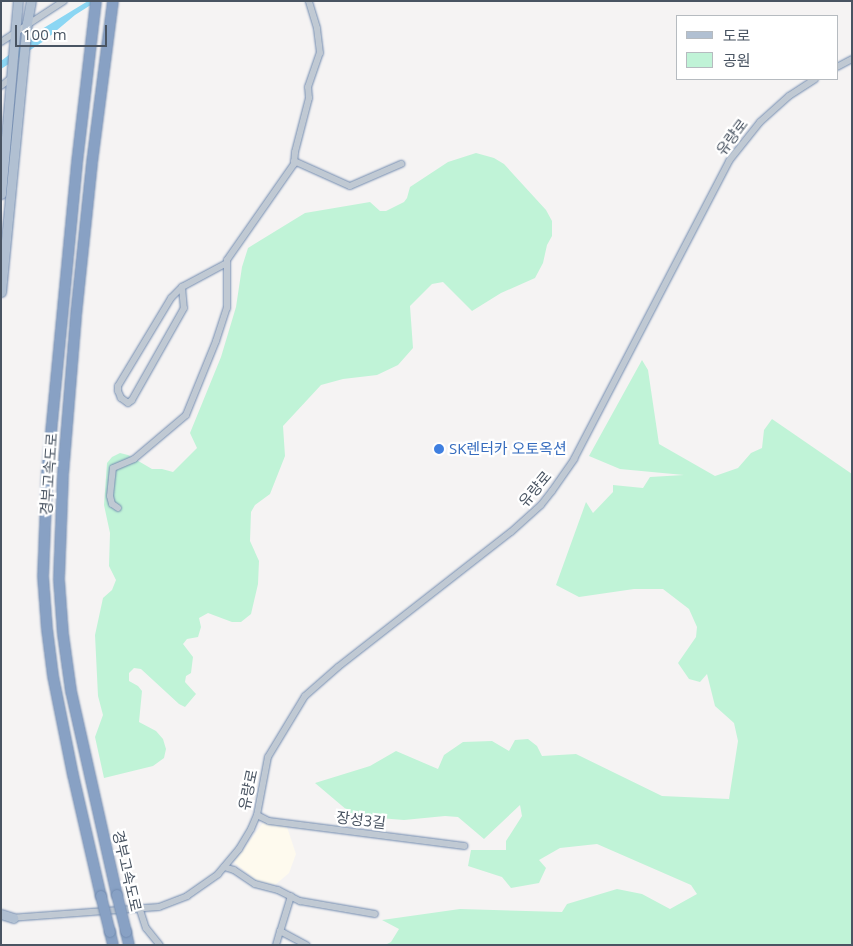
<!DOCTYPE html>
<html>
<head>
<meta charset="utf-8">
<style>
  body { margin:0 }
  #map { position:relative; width:853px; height:946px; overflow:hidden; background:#f5f3f3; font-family:"Open Sans","Noto Sans KR",sans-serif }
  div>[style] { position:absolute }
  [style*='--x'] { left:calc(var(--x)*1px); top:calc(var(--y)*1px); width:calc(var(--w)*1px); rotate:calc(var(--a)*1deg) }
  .commercial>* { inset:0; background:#fefaee }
  .green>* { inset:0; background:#c0f3d7 }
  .water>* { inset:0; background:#8bd6f3 }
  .roads { filter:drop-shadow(0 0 1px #738cb0) drop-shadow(0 0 1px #738cb0) }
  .minor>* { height:6px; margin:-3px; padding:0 3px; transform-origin:3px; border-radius:3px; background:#c0c9d3 }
  .major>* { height:9px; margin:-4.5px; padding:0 4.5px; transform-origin:4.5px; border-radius:4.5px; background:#b1c0d2 }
  .highway>* { height:10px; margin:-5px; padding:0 5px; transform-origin:5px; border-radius:5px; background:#88a1c4 }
  .bridges { filter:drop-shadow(0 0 1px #738cb0) drop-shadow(0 0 1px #738cb0) }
  .highway-bridge>* { height:10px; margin:-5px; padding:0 5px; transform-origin:5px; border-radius:5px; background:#88a1c4 }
  .dots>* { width:14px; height:14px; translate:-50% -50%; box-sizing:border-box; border:2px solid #fff; border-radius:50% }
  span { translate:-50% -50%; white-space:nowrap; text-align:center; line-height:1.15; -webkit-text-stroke:4.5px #fff; paint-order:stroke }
  .street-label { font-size:15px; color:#495462 }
  .shop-label { font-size:15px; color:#366cbe }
  .left { translate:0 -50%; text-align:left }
  .frame { position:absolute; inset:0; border:2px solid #495462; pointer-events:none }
  .legend { position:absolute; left:676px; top:15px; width:162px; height:65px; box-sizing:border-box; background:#fff; border:1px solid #b6bbc0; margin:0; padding:6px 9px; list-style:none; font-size:15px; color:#495462 }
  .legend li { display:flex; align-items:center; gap:10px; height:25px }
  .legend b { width:25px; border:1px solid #b6bbc0 }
  .scale { position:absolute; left:15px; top:25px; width:92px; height:22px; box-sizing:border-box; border:2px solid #495462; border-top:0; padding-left:6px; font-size:15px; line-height:18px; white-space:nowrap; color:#495462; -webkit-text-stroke:4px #fff; paint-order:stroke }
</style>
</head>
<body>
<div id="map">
  <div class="commercial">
    <i style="clip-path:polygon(263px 823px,287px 827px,296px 854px,289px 873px,275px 885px,257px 881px,234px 862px)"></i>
  </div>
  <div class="green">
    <i style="clip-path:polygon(476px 153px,494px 158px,504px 164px,546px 210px,552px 221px,552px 236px,547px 245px,543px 263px,535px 278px,501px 293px,472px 311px,443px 282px,432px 284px,410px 306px,413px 348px,398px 365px,377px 375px,343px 379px,321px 385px,283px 426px,285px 456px,270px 494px,255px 505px,251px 512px,250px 541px,259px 561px,258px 584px,251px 614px,241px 622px,232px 622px,208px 613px,199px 618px,201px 627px,198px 637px,187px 639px,183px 644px,193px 657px,191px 673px,186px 676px,185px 682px,196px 694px,185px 707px,179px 704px,141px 669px,134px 668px,129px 673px,129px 681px,138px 686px,142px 691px,139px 722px,156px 731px,163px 739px,166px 749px,164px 758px,153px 766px,104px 778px,95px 737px,103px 715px,98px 696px,95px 635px,103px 598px,112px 590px,116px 580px,109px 566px,110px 533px,104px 505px,107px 463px,112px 457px,120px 453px,128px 455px,152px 469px,162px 469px,173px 472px,197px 448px,190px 433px,221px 357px,236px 307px,242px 267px,248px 248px,305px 213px,370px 202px,380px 211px,386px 211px,404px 202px,407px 198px,410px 187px,448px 162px)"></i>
    <i style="clip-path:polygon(642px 360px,648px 370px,659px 444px,715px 476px,738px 468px,751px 453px,762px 448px,764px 430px,772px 419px,852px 474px,852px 945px,385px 945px,391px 942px,399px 929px,382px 920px,460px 909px,562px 912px,567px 904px,617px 889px,642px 894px,670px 909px,697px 894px,691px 885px,597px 844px,560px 848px,539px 860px,546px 868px,539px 883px,511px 888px,502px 877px,468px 866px,471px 850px,506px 850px,506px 841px,522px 816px,520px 805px,484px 839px,458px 817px,445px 816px,404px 820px,354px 816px,315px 783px,370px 766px,396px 751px,438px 769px,444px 755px,463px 742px,492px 741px,509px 751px,515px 740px,528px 739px,537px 746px,542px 756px,576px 754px,662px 796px,729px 799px,738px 741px,734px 723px,715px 706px,707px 674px,700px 682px,689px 679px,678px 663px,696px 637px,697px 627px,689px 609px,663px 589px,634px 589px,579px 597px,556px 585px,586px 502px,593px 513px,613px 492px,613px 485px,643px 488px,650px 477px,684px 475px,620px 469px,589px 456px)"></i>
  </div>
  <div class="water">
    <i style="clip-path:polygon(88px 1px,97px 1px,75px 15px,44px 41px,1px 69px,1px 61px,42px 29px)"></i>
  </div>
  <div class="roads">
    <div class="minor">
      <i style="--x:1;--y:42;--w:75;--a:-33.1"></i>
      <i style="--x:837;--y:67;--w:17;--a:-28"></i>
      <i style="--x:1;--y:86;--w:11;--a:-38"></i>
      <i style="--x:294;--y:161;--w:61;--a:24.1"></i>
      <i style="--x:350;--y:186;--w:56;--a:-23.3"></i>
      <i style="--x:182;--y:287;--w:21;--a:85"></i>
      <i style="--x:184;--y:308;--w:106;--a:119.5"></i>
      <i style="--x:132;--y:400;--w:5;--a:143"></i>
      <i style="--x:128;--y:403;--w:9;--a:-144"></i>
      <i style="--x:121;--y:398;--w:8;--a:-113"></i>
      <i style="--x:118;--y:391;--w:5;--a:-90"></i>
      <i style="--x:118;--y:386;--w:103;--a:-58.9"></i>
      <i style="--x:171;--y:298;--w:16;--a:-45"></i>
      <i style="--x:182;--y:287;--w:51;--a:-28.1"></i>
      <i style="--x:118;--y:508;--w:7;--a:-146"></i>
      <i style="--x:112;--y:504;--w:8;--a:-104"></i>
      <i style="--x:110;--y:496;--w:28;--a:-84"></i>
      <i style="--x:113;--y:468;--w:23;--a:-23"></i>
      <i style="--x:134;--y:459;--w:68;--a:-40.2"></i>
      <i style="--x:186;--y:415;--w:80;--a:-67.9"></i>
      <i style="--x:216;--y:341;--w:35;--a:-72"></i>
      <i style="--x:227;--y:308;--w:48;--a:-90"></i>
      <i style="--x:227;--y:260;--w:117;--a:-55.1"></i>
      <i style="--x:294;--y:164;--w:12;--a:-85"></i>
      <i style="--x:295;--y:152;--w:56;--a:-75.5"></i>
      <i style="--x:309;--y:98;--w:11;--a:-95"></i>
      <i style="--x:308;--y:87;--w:36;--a:-71"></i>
      <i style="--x:320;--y:53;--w:25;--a:-97"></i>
      <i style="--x:317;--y:28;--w:28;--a:-107"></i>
      <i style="--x:257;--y:815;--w:13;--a:27"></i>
      <i style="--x:269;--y:821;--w:197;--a:7.3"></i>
      <i style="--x:224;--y:867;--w:10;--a:17"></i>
      <i style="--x:234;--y:870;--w:25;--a:34"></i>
      <i style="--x:255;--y:884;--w:24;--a:15"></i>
      <i style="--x:278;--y:890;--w:25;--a:27"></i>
      <i style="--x:300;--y:901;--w:76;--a:9.8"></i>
      <i style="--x:291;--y:896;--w:37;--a:107"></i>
      <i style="--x:280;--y:931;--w:30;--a:28"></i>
      <i style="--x:140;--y:910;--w:19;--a:72"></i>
      <i style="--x:146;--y:928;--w:22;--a:51"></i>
      <i style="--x:10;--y:918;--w:149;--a:-4.2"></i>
      <i style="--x:159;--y:907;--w:30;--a:-21"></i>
      <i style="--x:187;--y:896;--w:38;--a:-35"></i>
      <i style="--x:218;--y:874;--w:33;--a:-50"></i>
      <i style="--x:239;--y:849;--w:23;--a:-59"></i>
      <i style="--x:251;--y:829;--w:15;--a:-67"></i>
      <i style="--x:257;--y:815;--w:59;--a:-79.3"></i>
      <i style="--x:268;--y:757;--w:71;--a:-58.8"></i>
      <i style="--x:305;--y:696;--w:44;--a:-41.3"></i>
      <i style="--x:338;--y:667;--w:219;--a:-38"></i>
      <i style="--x:511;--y:532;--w:40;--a:-42"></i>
      <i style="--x:541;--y:505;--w:18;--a:-52"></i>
      <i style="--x:552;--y:491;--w:39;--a:-55"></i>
      <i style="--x:574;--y:459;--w:336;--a:-62.5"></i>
      <i style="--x:729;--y:161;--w:50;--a:-51.5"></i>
      <i style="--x:760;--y:122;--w:39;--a:-42"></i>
      <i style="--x:789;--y:96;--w:31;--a:-33"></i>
      <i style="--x:276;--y:945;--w:15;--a:-74"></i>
    </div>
    <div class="major">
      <i style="--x:1;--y:194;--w:194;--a:-85"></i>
      <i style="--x:1;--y:292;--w:270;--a:-84.5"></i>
      <i style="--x:27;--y:23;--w:22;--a:-80"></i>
      <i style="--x:1;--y:914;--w:13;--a:18"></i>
    </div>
    <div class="highway">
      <i style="--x:96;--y:1;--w:163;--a:96.7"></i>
      <i style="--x:77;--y:163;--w:312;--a:95.5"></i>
      <i style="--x:47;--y:474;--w:102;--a:92.2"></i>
      <i style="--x:43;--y:576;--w:53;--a:85.7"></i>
      <i style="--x:47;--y:629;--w:47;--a:82.7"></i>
      <i style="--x:53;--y:676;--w:101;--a:78.6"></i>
      <i style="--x:73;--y:775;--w:124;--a:77"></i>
      <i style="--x:113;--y:1;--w:163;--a:97.4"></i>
      <i style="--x:92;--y:163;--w:154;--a:96"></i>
      <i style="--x:76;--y:316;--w:159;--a:94.7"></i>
      <i style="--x:63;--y:474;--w:106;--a:92.2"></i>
      <i style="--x:59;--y:580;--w:54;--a:85.8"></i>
      <i style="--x:63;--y:634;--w:58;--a:82"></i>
      <i style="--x:71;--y:691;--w:209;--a:77.3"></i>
      <i style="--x:110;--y:932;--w:13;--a:77"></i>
      <i style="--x:126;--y:932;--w:13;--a:77"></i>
    </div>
  </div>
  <div class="bridges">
    <div class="highway-bridge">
      <i style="--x:117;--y:895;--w:38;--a:76"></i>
      <i style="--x:101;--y:896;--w:37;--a:76"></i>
    </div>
  </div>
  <div class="dots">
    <i style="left:439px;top:449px;background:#3f7fe0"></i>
  </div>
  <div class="street-label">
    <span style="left:732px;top:137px;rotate:-53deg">유량로</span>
    <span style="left:49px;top:474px;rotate:-86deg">경부고속도로</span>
    <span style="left:535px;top:489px;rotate:-50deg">유량로</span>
    <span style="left:248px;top:790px;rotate:-78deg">유량로</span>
    <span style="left:361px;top:820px;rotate:7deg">장성3길</span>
    <span style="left:127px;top:871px;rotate:77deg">경부고속도로</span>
  </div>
  <div class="shop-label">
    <span class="left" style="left:449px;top:449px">SK렌터카 오토옥션</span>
  </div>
  <div class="frame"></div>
  <ul class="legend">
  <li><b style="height:6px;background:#b1c0d2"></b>도로</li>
  <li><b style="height:14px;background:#c0f3d7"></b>공원</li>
  </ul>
  <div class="scale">100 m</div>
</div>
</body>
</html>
